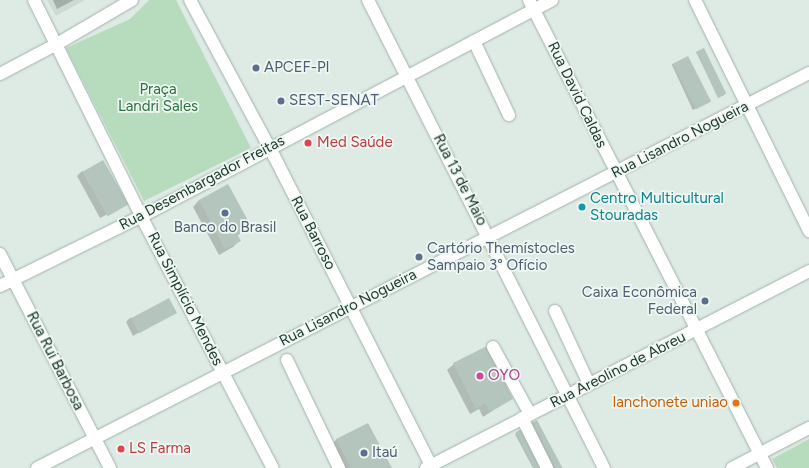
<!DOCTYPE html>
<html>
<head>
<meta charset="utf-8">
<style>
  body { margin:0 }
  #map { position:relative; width:809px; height:468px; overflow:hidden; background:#deeae4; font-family:Figtree,sans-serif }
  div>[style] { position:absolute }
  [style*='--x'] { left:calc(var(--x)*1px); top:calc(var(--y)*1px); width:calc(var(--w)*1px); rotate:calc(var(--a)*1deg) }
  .built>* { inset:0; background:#cddad3 }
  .green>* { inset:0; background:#b7dcbd }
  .shadow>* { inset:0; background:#0003; transform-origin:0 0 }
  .building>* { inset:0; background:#b4c5bd; transform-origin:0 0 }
  .roads { filter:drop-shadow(0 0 1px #a1b2ab) drop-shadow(0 0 1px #a1b2ab) }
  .minor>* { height:12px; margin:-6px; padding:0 6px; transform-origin:6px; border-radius:6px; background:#fff }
  .dots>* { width:11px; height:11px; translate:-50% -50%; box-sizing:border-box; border:2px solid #eff7f2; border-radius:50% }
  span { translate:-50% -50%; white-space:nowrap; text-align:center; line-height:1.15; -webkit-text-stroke:3.5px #eff7f2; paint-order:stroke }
  .service-label { font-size:15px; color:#4e5e75 }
  .left { translate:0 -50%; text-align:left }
  .right { translate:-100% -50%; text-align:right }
  .park-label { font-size:15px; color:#2a713f }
  .street-label { font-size:15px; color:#203a31 }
  .health-label { font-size:15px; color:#be3a42 }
  .culture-label { font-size:15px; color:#0d838f }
  .hotel-label { font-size:15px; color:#b23c85 }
  .food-label { font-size:15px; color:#c56008 }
</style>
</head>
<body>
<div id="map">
  <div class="built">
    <i style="clip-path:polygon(47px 0,85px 0,56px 16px)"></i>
  </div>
  <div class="green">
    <i style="clip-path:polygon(149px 0,176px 0,251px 148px,144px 201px,66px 48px,130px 19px)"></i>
    <i style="clip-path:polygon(809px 439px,809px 468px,777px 468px,772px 459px)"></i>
  </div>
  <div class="shadow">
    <i style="clip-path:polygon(53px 0,74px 0,57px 9px)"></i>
    <i style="clip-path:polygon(697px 52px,724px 95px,718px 98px)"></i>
    <i style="left:688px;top:57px;width:50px;height:18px;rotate:65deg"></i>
    <i style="clip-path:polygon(82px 171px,127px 204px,100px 218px,77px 176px)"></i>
    <i style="clip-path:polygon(199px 200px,249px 226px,237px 236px,239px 241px,233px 247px,219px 255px,193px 207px)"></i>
    <i style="clip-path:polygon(176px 312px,133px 336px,126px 322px,130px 318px)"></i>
    <i style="clip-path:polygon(454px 364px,512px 398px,483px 417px,479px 409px,470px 414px,447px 370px)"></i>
    <i style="clip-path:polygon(368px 424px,391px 468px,342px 468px,330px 446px,336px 440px)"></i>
    <i style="clip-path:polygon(522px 430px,541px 468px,533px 468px,515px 434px)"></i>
  </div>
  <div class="building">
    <i style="left:704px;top:48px;width:51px;height:9px;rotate:64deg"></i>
    <i style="left:688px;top:56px;width:51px;height:17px;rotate:63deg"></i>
    <i style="left:103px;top:160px;width:51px;height:24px;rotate:60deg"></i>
    <i style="clip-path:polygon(228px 184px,251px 226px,237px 234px,241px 241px,225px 249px,199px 200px)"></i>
    <i style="left:169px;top:298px;width:17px;height:43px;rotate:62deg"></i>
    <i style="clip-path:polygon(487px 346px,513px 399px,490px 412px,485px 403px,476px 409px,453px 363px)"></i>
    <i style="left:537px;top:420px;width:54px;height:8px;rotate:62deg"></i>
    <i style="clip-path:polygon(368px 423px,392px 468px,351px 468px,336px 439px)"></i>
    <i style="left:522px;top:429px;width:44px;height:7px;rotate:63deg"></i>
  </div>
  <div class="roads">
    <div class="minor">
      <i style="--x:34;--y:0;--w:241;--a:63.6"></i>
      <i style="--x:141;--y:216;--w:284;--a:62.4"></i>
      <i style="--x:190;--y:0;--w:177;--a:61.7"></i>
      <i style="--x:274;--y:156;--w:350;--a:63.1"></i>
      <i style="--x:368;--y:0;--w:524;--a:63.24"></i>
      <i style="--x:529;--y:0;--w:525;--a:63.04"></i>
      <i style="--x:695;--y:0;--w:258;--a:63.7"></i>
      <i style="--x:474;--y:41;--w:82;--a:64.7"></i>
      <i style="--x:0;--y:74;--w:64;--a:-27.8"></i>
      <i style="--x:57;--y:44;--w:87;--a:-30.4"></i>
      <i style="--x:0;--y:254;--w:241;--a:62.8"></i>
      <i style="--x:0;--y:286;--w:172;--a:-26.3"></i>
      <i style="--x:154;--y:210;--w:450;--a:-27.8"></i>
      <i style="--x:555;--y:311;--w:81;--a:65"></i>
      <i style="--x:493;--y:347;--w:77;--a:61.1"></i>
      <i style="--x:287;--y:360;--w:120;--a:64.3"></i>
      <i style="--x:522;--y:418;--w:56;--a:63.4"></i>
      <i style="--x:37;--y:468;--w:867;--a:-27.1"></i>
      <i style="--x:426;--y:468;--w:431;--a:-27.2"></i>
      <i style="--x:732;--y:468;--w:87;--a:-27.5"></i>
    </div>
  </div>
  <div class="dots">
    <i style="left:256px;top:68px;background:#5c6f8a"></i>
    <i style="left:281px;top:101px;background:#5c6f8a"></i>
    <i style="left:308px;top:143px;background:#e0444e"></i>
    <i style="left:582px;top:207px;background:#0f9aa8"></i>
    <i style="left:225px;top:213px;background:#5c6f8a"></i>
    <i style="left:419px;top:257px;background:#5c6f8a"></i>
    <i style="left:705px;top:301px;background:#5c6f8a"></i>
    <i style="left:480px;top:376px;background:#d1479c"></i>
    <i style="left:736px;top:403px;background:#e8710a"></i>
    <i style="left:121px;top:449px;background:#e0444e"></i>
    <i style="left:364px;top:453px;background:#5c6f8a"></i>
  </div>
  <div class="service-label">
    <span class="left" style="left:264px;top:68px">APCEF-PI</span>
    <span class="left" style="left:289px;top:101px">SEST-SENAT</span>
    <span style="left:225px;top:228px">Banco do Brasil</span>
    <span class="left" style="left:427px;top:257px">Cartório Themístocles<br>Sampaio 3° Ofício</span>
    <span class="right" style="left:697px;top:301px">Caixa Econômica<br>Federal</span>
    <span class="left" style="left:372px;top:453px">Itaú</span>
  </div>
  <div class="park-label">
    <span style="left:158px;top:98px">Praça<br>Landri Sales</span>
  </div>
  <div class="street-label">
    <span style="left:577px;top:95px;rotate:64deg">Rua David Caldas</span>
    <span style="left:680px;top:140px;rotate:-27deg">Rua Lisandro Nogueira</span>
    <span style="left:460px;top:180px;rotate:63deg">Rua 13 de Maio</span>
    <span style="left:202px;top:183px;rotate:-28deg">Rua Desembargador Freitas</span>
    <span style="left:313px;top:233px;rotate:63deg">Rua Barroso</span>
    <span style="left:185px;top:299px;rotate:63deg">Rua Simplício Mendes</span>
    <span style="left:348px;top:308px;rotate:-27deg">Rua Lisandro Nogueira</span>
    <span style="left:55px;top:361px;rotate:63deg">Rua Rui Barbosa</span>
    <span style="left:618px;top:370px;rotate:-27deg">Rua Areolino de Abreu</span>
  </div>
  <div class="health-label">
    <span class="left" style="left:317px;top:143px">Med Saúde</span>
    <span class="left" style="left:129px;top:449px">LS Farma</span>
  </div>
  <div class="culture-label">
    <span class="left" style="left:590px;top:207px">Centro Multicultural<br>Stouradas</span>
  </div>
  <div class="hotel-label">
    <span class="left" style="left:488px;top:376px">OYO</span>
  </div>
  <div class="food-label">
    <span class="right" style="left:728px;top:403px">lanchonete uniao</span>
  </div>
</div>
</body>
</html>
